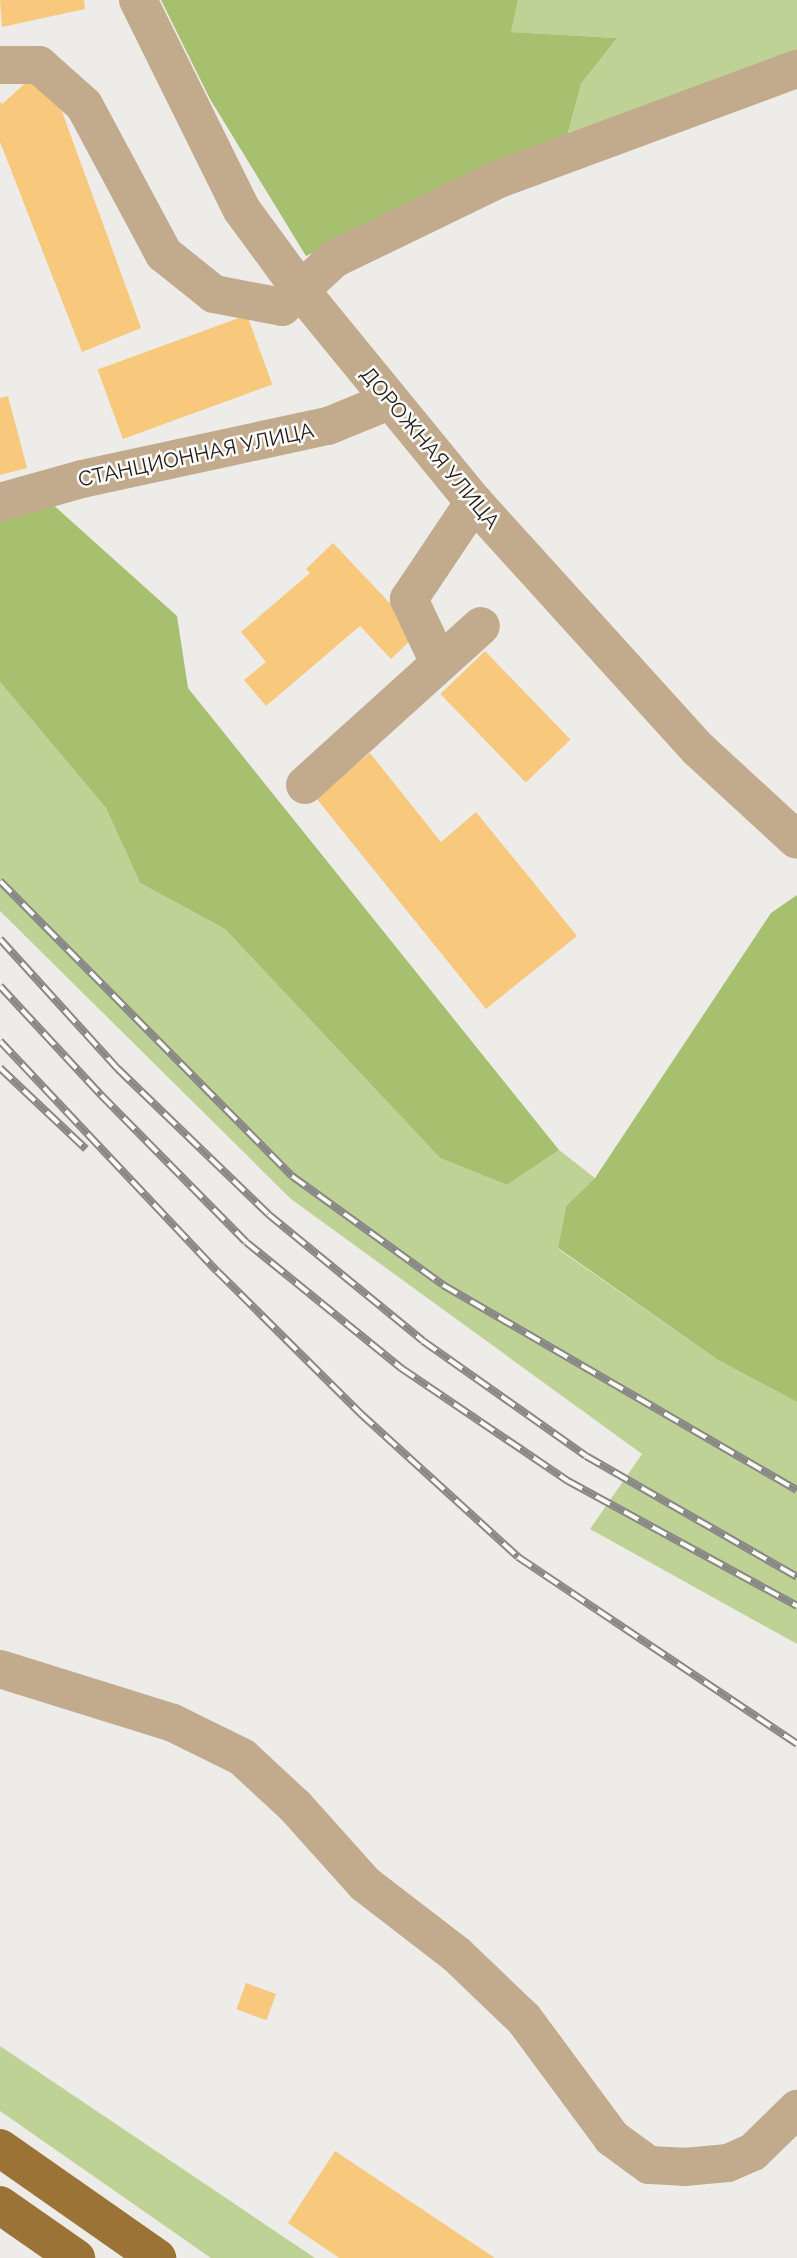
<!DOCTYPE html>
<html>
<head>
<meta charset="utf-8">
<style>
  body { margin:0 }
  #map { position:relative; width:797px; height:2258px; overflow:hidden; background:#eeece9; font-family:Raleway,sans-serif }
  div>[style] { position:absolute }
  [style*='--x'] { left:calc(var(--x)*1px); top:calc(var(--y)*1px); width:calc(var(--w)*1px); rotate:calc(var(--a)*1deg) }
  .green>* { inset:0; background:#bed295 }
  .forest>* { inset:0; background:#a7c06f }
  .building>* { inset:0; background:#f8c97c; transform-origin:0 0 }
  .minor>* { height:38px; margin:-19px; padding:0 19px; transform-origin:19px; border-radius:19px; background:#c2ab8d }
  .major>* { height:38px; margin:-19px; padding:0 19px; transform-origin:19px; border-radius:19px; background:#9c7336 }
  .rail>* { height:8px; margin-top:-4px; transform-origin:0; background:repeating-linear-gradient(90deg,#fcfaf7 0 16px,#898886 0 32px); box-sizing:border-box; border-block:2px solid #898886 }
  span { translate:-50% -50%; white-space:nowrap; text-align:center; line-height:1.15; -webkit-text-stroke:5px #fcfaf7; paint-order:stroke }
  .street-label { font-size:21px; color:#1d1c1b }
</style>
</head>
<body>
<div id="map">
  <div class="green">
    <i style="clip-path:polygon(518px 0,797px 0,797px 52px,566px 140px,581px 84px,617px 38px,510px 32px)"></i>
    <i style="clip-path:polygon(0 682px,106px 808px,140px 883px,225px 929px,440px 1158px,507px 1185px,559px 1150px,595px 1178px,566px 1206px,558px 1249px,718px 1360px,797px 1402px,797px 1644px,590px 1529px,642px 1454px,291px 1199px,0 911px)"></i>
    <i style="clip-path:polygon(0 2046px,315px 2258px,211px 2258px,0 2111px)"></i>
  </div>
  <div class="forest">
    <i style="clip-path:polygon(161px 0,518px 0,511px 32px,617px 38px,581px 84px,566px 140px,306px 256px,210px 99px)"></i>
    <i style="clip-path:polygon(50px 502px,177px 616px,188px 688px,559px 1150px,507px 1185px,440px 1158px,225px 929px,140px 883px,106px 808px,0 682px,0 516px)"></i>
    <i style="clip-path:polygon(797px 895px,797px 1402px,718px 1360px,558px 1248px,566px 1206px,595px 1178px,771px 913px)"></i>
  </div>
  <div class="building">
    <i style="clip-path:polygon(0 0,84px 0,85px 9px,2px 27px)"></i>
    <i style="clip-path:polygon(32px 77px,60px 106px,141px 328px,82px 352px,0 142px,0 102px,2px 104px)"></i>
    <i style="left:247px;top:315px;width:74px;height:159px;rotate:70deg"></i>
    <i style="clip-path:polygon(8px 396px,27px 468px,0 475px,0 398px)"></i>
    <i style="clip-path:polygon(333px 543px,418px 633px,391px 659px,360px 626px,266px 706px,244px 680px,266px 662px,241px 632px,310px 573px,306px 569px)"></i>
    <i style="left:485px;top:651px;width:123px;height:62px;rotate:46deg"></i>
    <i style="clip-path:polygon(370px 753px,441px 842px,476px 812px,577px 936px,486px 1009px,316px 798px)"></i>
    <i style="left:246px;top:1983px;width:32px;height:28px;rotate:20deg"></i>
    <i style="clip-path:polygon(335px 2151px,495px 2258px,339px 2258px,288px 2223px)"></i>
  </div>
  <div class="minor">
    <i style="--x:138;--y:0;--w:234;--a:63.7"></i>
    <i style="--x:242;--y:210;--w:102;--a:53.8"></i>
    <i style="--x:302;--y:292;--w:271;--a:50.7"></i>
    <i style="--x:474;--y:502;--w:333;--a:47.8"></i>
    <i style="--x:698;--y:749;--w:134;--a:42.6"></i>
    <i style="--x:0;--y:65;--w:39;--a:0"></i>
    <i style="--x:39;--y:65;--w:60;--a:41.6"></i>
    <i style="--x:84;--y:105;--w:169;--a:61.8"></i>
    <i style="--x:164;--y:254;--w:64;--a:38.7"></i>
    <i style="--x:214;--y:294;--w:69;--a:10.8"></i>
    <i style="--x:282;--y:307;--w:71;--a:-42.7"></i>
    <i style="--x:334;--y:259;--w:183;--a:-25.9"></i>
    <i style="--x:499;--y:179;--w:318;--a:-20.3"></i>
    <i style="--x:0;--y:502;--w:85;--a:-15.7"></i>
    <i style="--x:82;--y:479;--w:252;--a:-12.2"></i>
    <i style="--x:328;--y:426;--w:66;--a:-22.3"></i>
    <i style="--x:439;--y:663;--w:71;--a:-115.1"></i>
    <i style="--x:409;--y:599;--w:117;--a:-56.2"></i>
    <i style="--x:305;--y:785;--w:237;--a:-42.1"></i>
    <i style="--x:0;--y:1669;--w:181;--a:17.3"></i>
    <i style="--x:173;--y:1723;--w:77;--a:26.2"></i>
    <i style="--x:242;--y:1757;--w:72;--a:42.8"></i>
    <i style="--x:295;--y:1806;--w:105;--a:48.1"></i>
    <i style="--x:365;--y:1884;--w:115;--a:37.6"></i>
    <i style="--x:456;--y:1954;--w:94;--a:43.7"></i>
    <i style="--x:524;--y:2019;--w:148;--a:53.5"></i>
    <i style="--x:612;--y:2138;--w:46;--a:36.1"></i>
    <i style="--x:649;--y:2165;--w:35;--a:3"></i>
    <i style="--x:684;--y:2167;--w:44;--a:-5.2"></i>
    <i style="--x:728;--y:2163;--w:27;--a:-24"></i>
    <i style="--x:753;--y:2152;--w:62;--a:-44.3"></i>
  </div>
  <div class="major">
    <i style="--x:0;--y:2148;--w:192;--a:35"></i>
    <i style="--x:0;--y:2205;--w:93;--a:34.9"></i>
  </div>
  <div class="rail">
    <i style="--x:0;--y:881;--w:415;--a:45.3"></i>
    <i style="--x:292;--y:1176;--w:186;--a:35.8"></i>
    <i style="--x:443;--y:1285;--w:409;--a:30.1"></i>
    <i style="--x:0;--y:939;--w:176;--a:47.8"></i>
    <i style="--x:118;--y:1069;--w:209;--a:44"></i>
    <i style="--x:268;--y:1214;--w:200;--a:39.3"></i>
    <i style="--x:423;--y:1341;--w:199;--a:35.2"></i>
    <i style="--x:586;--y:1456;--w:243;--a:29.8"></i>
    <i style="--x:0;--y:986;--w:149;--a:47.2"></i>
    <i style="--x:101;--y:1095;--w:206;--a:45.4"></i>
    <i style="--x:246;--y:1242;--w:200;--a:39.1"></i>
    <i style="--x:401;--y:1368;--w:202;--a:34.1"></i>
    <i style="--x:568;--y:1481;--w:261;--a:28.6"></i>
    <i style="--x:0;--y:1041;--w:316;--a:46.7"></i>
    <i style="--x:217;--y:1271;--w:203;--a:44.8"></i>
    <i style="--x:361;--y:1414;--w:212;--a:42.3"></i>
    <i style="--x:518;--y:1557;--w:336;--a:33.8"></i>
    <i style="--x:0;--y:1068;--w:118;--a:43.3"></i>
  </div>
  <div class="street-label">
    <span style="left:430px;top:448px;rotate:50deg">ДОРОЖНАЯ УЛИЦА</span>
    <span style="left:196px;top:455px;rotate:-12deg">СТАНЦИОННАЯ УЛИЦА</span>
  </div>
</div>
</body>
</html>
